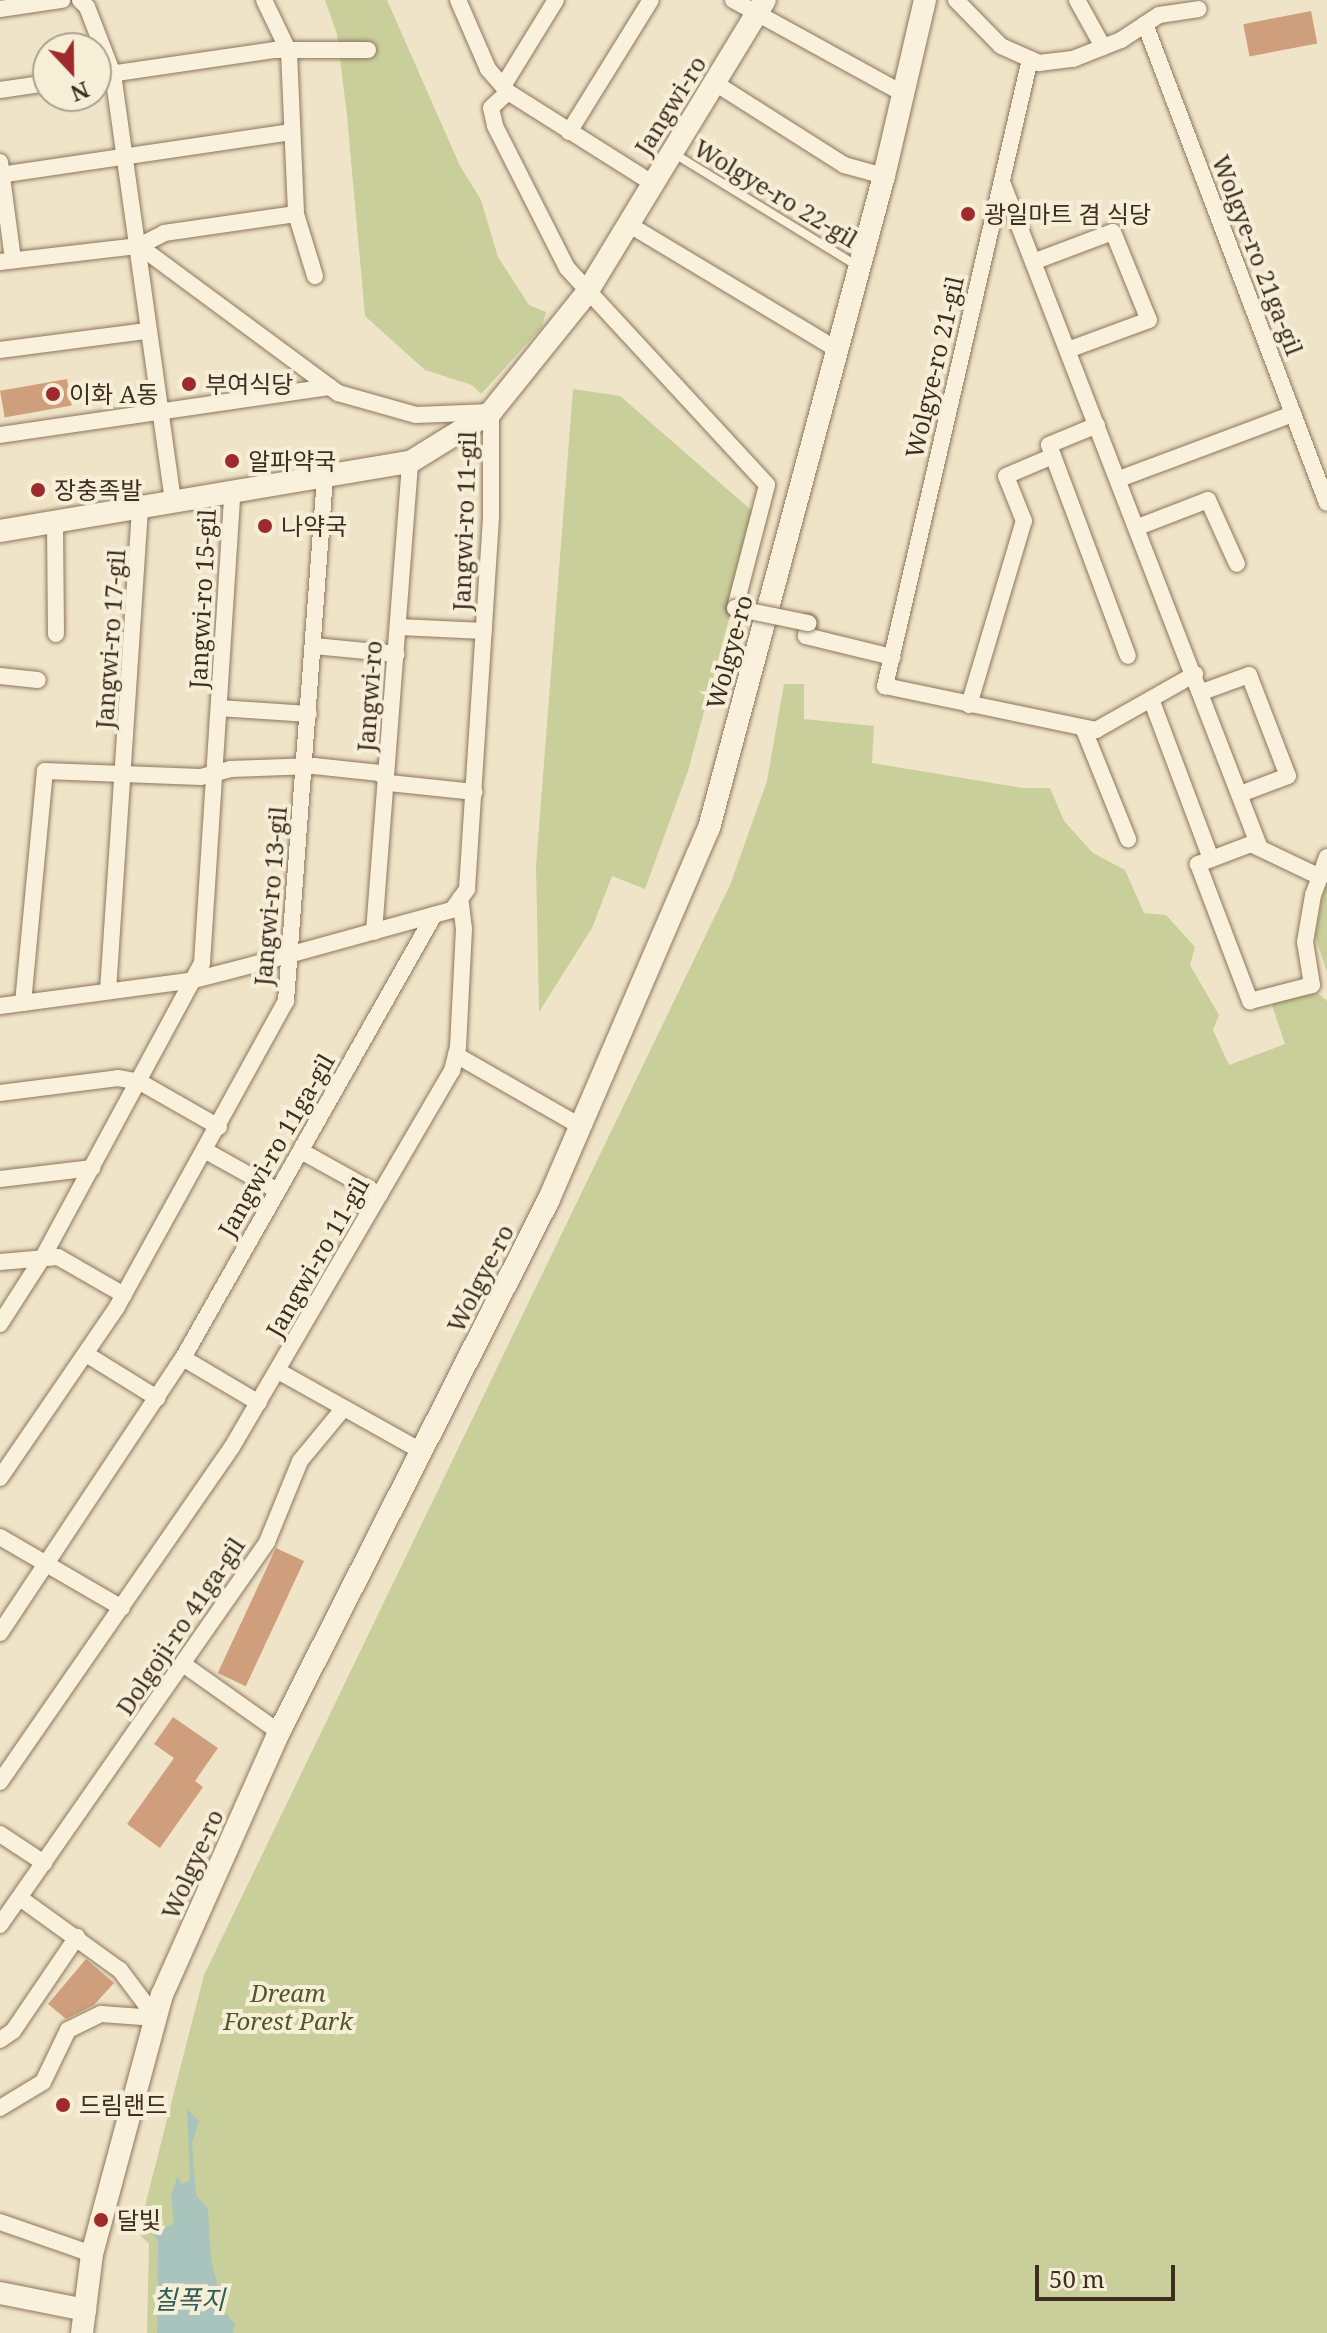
<!DOCTYPE html>
<html>
<head>
<meta charset="utf-8">
<style>
  body { margin:0 }
  #map { position:relative; width:1327px; height:2333px; overflow:hidden; background:#f0e4c8; font-family:"Noto Serif","Noto Sans KR",serif }
  div>[style] { position:absolute }
  [style*='--x'] { left:calc(var(--x)*1px); top:calc(var(--y)*1px); width:calc(var(--w)*1px); rotate:calc(var(--a)*1deg) }
  .green>* { inset:0; background:#c9cf9b }
  .water>* { inset:0; background:#a9c4bc }
  .building>* { inset:0; background:#cf9f7d; transform-origin:0 0 }
  .roads { filter:drop-shadow(0 0 2px #8d765c) drop-shadow(0 0 2px #8d765c) }
  .lane>* { height:8px; margin:-4px; padding:0 4px; transform-origin:4px; border-radius:4px; background:#faf1dc }
  .street>* { height:16px; margin:-8px; padding:0 8px; transform-origin:8px; border-radius:8px; background:#faf1dc }
  .secondary>* { height:22px; margin:-11px; padding:0 11px; transform-origin:11px; border-radius:11px; background:#faf1dc }
  .bridges { filter:drop-shadow(0 0 2px #8d765c) drop-shadow(0 0 2px #8d765c) }
  .street-bridge>* { height:16px; margin:-8px; padding:0 8px; transform-origin:8px; border-radius:8px; background:#faf1dc }
  .dots>* { width:22px; height:22px; translate:-50% -50%; box-sizing:border-box; border:4px solid #f7eed8; border-radius:50% }
  span { translate:-50% -50%; white-space:nowrap; text-align:center; line-height:1.15; -webkit-text-stroke:8px #f7eed8; paint-order:stroke }
  .street-label { font-size:24px; color:#3d2e20 }
  .poi-label { font-size:24px; color:#3d2e20 }
  .left { translate:0 -50%; text-align:left }
  .park-label { font-size:24px; color:#4d5a26; font-style:italic }
  .water-label { font-size:26px; color:#2f5d5a; font-style:italic }
  .north { position:absolute; left:32px; top:32px; width:80px; height:80px; box-sizing:border-box; background:#f7eed8; border:2px solid #ada18e; border-radius:50%; rotate:158deg; font-size:22px; font-weight:700; line-height:32px; text-align:center; color:#3d2e20 }
  .north::after { content:''; display:block; margin:auto; width:28px; height:36px; background:#9e2a2b; clip-path:polygon(50% 0,100% 100%,50% 72%,0 100%) }
  .scale { position:absolute; left:1035px; top:2265px; width:140px; height:36px; box-sizing:border-box; border:4px solid #3d2e20; border-top:0; padding-left:10px; font-size:24px; line-height:28px; white-space:nowrap; color:#3d2e20; -webkit-text-stroke:6px #f7eed8; paint-order:stroke }
</style>
</head>
<body>
<div id="map">
  <div class="green">
    <i style="clip-path:polygon(325px 0,387px 0,460px 166px,481px 200px,498px 257px,529px 305px,546px 312px,542px 327px,481px 394px,472px 385px,425px 370px,365px 316px,347px 116px,337px 34px)"></i>
    <i style="clip-path:polygon(573px 389px,620px 396px,757px 515px,688px 771px,645px 889px,612px 876px,592px 928px,539px 1012px,536px 866px)"></i>
    <i style="clip-path:polygon(784px 684px,804px 684px,804px 719px,874px 726px,872px 763px,1022px 788px,1050px 788px,1064px 821px,1093px 853px,1125px 870px,1144px 913px,1166px 915px,1195px 947px,1190px 965px,1219px 1015px,1213px 1030px,1229px 1065px,1285px 1044px,1271px 1002px,1318px 993px,1327px 1001px,1327px 2333px,147px 2333px,149px 2244px,138px 2233px,204px 1975px,730px 885px,767px 781px)"></i>
    <i style="clip-path:polygon(1327px 874px,1327px 972px,1315px 936px)"></i>
  </div>
  <div class="water">
    <i style="clip-path:polygon(187px 2109px,199px 2121px,192px 2143px,196px 2195px,208px 2209px,211px 2260px,225px 2312px,235px 2324px,233px 2333px,157px 2333px,158px 2240px,152px 2235px,174px 2223px,171px 2196px,177px 2177px,182px 2184px,190px 2180px)"></i>
  </div>
  <div class="building">
    <i style="left:1311px;top:11px;width:33px;height:69px;rotate:79deg"></i>
    <i style="left:67px;top:379px;width:27px;height:68px;rotate:80deg"></i>
    <i style="left:276px;top:1548px;width:31px;height:138px;rotate:25deg"></i>
    <i style="clip-path:polygon(173px 1717px,218px 1748px,195px 1781px,203px 1787px,160px 1848px,127px 1824px,174px 1758px,154px 1744px)"></i>
    <i style="clip-path:polygon(86px 1959px,114px 1983px,94px 2005px,66px 2019px,48px 2004px)"></i>
  </div>
  <div class="roads">
    <div class="lane">
      <i style="--x:673;--y:153;--w:218;--a:31.5"></i>
    </div>
    <div class="street">
      <i style="--x:80;--y:0;--w:10;--a:45"></i>
      <i style="--x:87;--y:7;--w:72;--a:68.8"></i>
      <i style="--x:113;--y:74;--w:433;--a:82"></i>
      <i style="--x:264;--y:0;--w:58;--a:64.3"></i>
      <i style="--x:289;--y:52;--w:162;--a:87.5"></i>
      <i style="--x:296;--y:214;--w:65;--a:73"></i>
      <i style="--x:458;--y:0;--w:75;--a:66.5"></i>
      <i style="--x:488;--y:69;--w:30;--a:49"></i>
      <i style="--x:508;--y:92;--w:170;--a:32.3"></i>
      <i style="--x:733;--y:0;--w:195;--a:28.8"></i>
      <i style="--x:956;--y:0;--w:64;--a:45.6"></i>
      <i style="--x:1001;--y:46;--w:42;--a:24.1"></i>
      <i style="--x:1039;--y:63;--w:34;--a:-7"></i>
      <i style="--x:1073;--y:59;--w:52;--a:-21.6"></i>
      <i style="--x:1121;--y:40;--w:45;--a:-33.3"></i>
      <i style="--x:1159;--y:15;--w:40;--a:-8.5"></i>
      <i style="--x:1077;--y:0;--w:54;--a:61"></i>
      <i style="--x:0;--y:9;--w:63;--a:-8.3"></i>
      <i style="--x:1145;--y:24;--w:512;--a:69.2"></i>
      <i style="--x:1030;--y:59;--w:644;--a:103.02"></i>
      <i style="--x:885;--y:686;--w:216;--a:11.8"></i>
      <i style="--x:1096;--y:730;--w:114;--a:-29.5"></i>
      <i style="--x:96;--y:76;--w:181;--a:-8.3"></i>
      <i style="--x:275;--y:50;--w:93;--a:0"></i>
      <i style="--x:715;--y:83;--w:153;--a:32.4"></i>
      <i style="--x:844;--y:165;--w:41;--a:15.4"></i>
      <i style="--x:503;--y:86;--w:101;--a:-58.4"></i>
      <i style="--x:0;--y:90;--w:49;--a:-8.3"></i>
      <i style="--x:508;--y:92;--w:23;--a:137"></i>
      <i style="--x:491;--y:108;--w:18;--a:77"></i>
      <i style="--x:495;--y:126;--w:159;--a:63.1"></i>
      <i style="--x:567;--y:268;--w:295;--a:47.3"></i>
      <i style="--x:767;--y:485;--w:127;--a:104.6"></i>
      <i style="--x:569;--y:132;--w:155;--a:-58.2"></i>
      <i style="--x:0;--y:162;--w:99;--a:82.4"></i>
      <i style="--x:0;--y:175;--w:295;--a:-8.4"></i>
      <i style="--x:1002;--y:182;--w:712;--a:68.84"></i>
      <i style="--x:628;--y:224;--w:245;--a:31"></i>
      <i style="--x:0;--y:262;--w:140;--a:-6.6"></i>
      <i style="--x:139;--y:246;--w:28;--a:-27"></i>
      <i style="--x:164;--y:233;--w:133;--a:-8.2"></i>
      <i style="--x:1033;--y:262;--w:85;--a:-20.6"></i>
      <i style="--x:1113;--y:232;--w:95;--a:67.8"></i>
      <i style="--x:1149;--y:320;--w:86;--a:159.7"></i>
      <i style="--x:0;--y:350;--w:148;--a:-7.4"></i>
      <i style="--x:1097;--y:425;--w:52;--a:157.4"></i>
      <i style="--x:1049;--y:445;--w:225;--a:69.5"></i>
      <i style="--x:0;--y:435;--w:333;--a:-8.3"></i>
      <i style="--x:1119;--y:479;--w:186;--a:-20.5"></i>
      <i style="--x:55;--y:523;--w:111;--a:89.5"></i>
      <i style="--x:1138;--y:527;--w:75;--a:-21.1"></i>
      <i style="--x:1208;--y:500;--w:70;--a:65.6"></i>
      <i style="--x:808;--y:623;--w:13;--a:99"></i>
      <i style="--x:806;--y:636;--w:89;--a:13.7"></i>
      <i style="--x:399;--y:627;--w:85;--a:2.7"></i>
      <i style="--x:314;--y:646;--w:83;--a:5.5"></i>
      <i style="--x:0;--y:676;--w:38;--a:6"></i>
      <i style="--x:1202;--y:692;--w:50;--a:-19.9"></i>
      <i style="--x:1249;--y:675;--w:108;--a:68.9"></i>
      <i style="--x:1288;--y:776;--w:51;--a:159.4"></i>
      <i style="--x:1151;--y:699;--w:171;--a:69.4"></i>
      <i style="--x:969;--y:705;--w:192;--a:-73.4"></i>
      <i style="--x:1024;--y:521;--w:48;--a:-111.8"></i>
      <i style="--x:1006;--y:476;--w:51;--a:-23.1"></i>
      <i style="--x:219;--y:708;--w:90;--a:3.8"></i>
      <i style="--x:1084;--y:730;--w:118;--a:68"></i>
      <i style="--x:1320;--y:877;--w:76;--a:-154.4"></i>
      <i style="--x:1251;--y:844;--w:57;--a:159.3"></i>
      <i style="--x:1198;--y:864;--w:147;--a:69.2"></i>
      <i style="--x:1250;--y:1001;--w:64;--a:-14.5"></i>
      <i style="--x:1312;--y:985;--w:44;--a:-99.2"></i>
      <i style="--x:1305;--y:942;--w:48;--a:-80.3"></i>
      <i style="--x:1313;--y:895;--w:19;--a:-69"></i>
      <i style="--x:1320;--y:877;--w:21;--a:-71"></i>
      <i style="--x:374;--y:932;--w:471;--a:-85.6"></i>
      <i style="--x:108;--y:991;--w:483;--a:-86.2"></i>
      <i style="--x:23;--y:1003;--w:233;--a:-84.6"></i>
      <i style="--x:45;--y:771;--w:156;--a:2.2"></i>
      <i style="--x:201;--y:777;--w:30;--a:-15"></i>
      <i style="--x:230;--y:769;--w:84;--a:-2"></i>
      <i style="--x:314;--y:766;--w:66;--a:6.1"></i>
      <i style="--x:380;--y:773;--w:13;--a:48"></i>
      <i style="--x:389;--y:783;--w:86;--a:6"></i>
      <i style="--x:0;--y:1006;--w:196;--a:-7.6"></i>
      <i style="--x:194;--y:980;--w:60;--a:-14.5"></i>
      <i style="--x:252;--y:965;--w:207;--a:-15.4"></i>
      <i style="--x:452;--y:910;--w:26;--a:-54"></i>
      <i style="--x:467;--y:889;--w:374;--a:-86.3"></i>
      <i style="--x:491;--y:516;--w:104;--a:-90"></i>
      <i style="--x:491;--y:412;--w:75;--a:177.7"></i>
      <i style="--x:416;--y:415;--w:81;--a:-164.2"></i>
      <i style="--x:338;--y:393;--w:247;--a:-143.5"></i>
      <i style="--x:456;--y:1055;--w:143;--a:29.8"></i>
      <i style="--x:0;--y:1093;--w:119;--a:-7.2"></i>
      <i style="--x:118;--y:1078;--w:22;--a:10"></i>
      <i style="--x:140;--y:1082;--w:91;--a:29.7"></i>
      <i style="--x:206;--y:1151;--w:82;--a:29.1"></i>
      <i style="--x:301;--y:1151;--w:90;--a:29.1"></i>
      <i style="--x:0;--y:1179;--w:93;--a:-6.8"></i>
      <i style="--x:0;--y:1262;--w:58;--a:-4.9"></i>
      <i style="--x:58;--y:1257;--w:76;--a:29.9"></i>
      <i style="--x:0;--y:1324;--w:80;--a:-57.3"></i>
      <i style="--x:43;--y:1257;--w:334;--a:-61.6"></i>
      <i style="--x:202;--y:963;--w:470;--a:-86.3"></i>
      <i style="--x:86;--y:1354;--w:84;--a:31.8"></i>
      <i style="--x:183;--y:1358;--w:88;--a:30.6"></i>
      <i style="--x:278;--y:1371;--w:164;--a:29.2"></i>
      <i style="--x:0;--y:1478;--w:207;--a:-55.6"></i>
      <i style="--x:117;--y:1307;--w:350;--a:-61.1"></i>
      <i style="--x:286;--y:1001;--w:525;--a:-85.74"></i>
      <i style="--x:0;--y:1537;--w:141;--a:30.2"></i>
      <i style="--x:0;--y:1633;--w:330;--a:-56.4"></i>
      <i style="--x:183;--y:1358;--w:509;--a:-60.46"></i>
      <i style="--x:183;--y:1664;--w:118;--a:35.3"></i>
      <i style="--x:0;--y:1782;--w:407;--a:-55.3"></i>
      <i style="--x:232;--y:1447;--w:436;--a:-59.7"></i>
      <i style="--x:452;--y:1071;--w:25;--a:-76"></i>
      <i style="--x:458;--y:1047;--w:118;--a:-87.1"></i>
      <i style="--x:464;--y:929;--w:31;--a:-97"></i>
      <i style="--x:0;--y:1834;--w:53;--a:33.4"></i>
      <i style="--x:20;--y:1898;--w:123;--a:35.8"></i>
      <i style="--x:120;--y:1970;--w:60;--a:53.1"></i>
      <i style="--x:0;--y:1925;--w:467;--a:-55.1"></i>
      <i style="--x:267;--y:1542;--w:87;--a:-67.8"></i>
      <i style="--x:300;--y:1461;--w:67;--a:-50.4"></i>
      <i style="--x:0;--y:2040;--w:16;--a:-35"></i>
      <i style="--x:13;--y:2031;--w:114;--a:-55.8"></i>
      <i style="--x:0;--y:2108;--w:50;--a:-31.2"></i>
      <i style="--x:43;--y:2082;--w:58;--a:-64.3"></i>
      <i style="--x:68;--y:2030;--w:37;--a:-26"></i>
      <i style="--x:101;--y:2014;--w:55;--a:4.2"></i>
      <i style="--x:0;--y:2222;--w:97;--a:19.2"></i>
    </div>
    <div class="secondary">
      <i style="--x:0;--y:531;--w:416;--a:-9.6"></i>
      <i style="--x:410;--y:462;--w:95;--a:-31.7"></i>
      <i style="--x:491;--y:412;--w:151;--a:-51.2"></i>
      <i style="--x:586;--y:294;--w:344;--a:-58.7"></i>
      <i style="--x:0;--y:2293;--w:87;--a:11.3"></i>
      <i style="--x:82;--y:2333;--w:80;--a:-82.8"></i>
      <i style="--x:92;--y:2254;--w:268;--a:-74.9"></i>
      <i style="--x:162;--y:1995;--w:288;--a:-66"></i>
      <i style="--x:279;--y:1732;--w:597;--a:-63.13"></i>
      <i style="--x:549;--y:1199;--w:404;--a:-66.7"></i>
      <i style="--x:709;--y:828;--w:675;--a:-74.98"></i>
      <i style="--x:884;--y:176;--w:181;--a:-76.9"></i>
    </div>
  </div>
  <div class="bridges">
    <div class="street-bridge">
      <i style="--x:735;--y:608;--w:75;--a:11.6"></i>
    </div>
  </div>
  <div class="dots">
    <i style="left:968px;top:214px;background:#9e2a2b"></i>
    <i style="left:189px;top:384px;background:#9e2a2b"></i>
    <i style="left:53px;top:394px;background:#9e2a2b"></i>
    <i style="left:232px;top:461px;background:#9e2a2b"></i>
    <i style="left:38px;top:490px;background:#9e2a2b"></i>
    <i style="left:265px;top:526px;background:#9e2a2b"></i>
    <i style="left:63px;top:2105px;background:#9e2a2b"></i>
    <i style="left:101px;top:2220px;background:#9e2a2b"></i>
  </div>
  <div class="street-label">
    <span style="left:670px;top:105px;rotate:-58deg">Jangwi-ro</span>
    <span style="left:776px;top:193px;rotate:31deg">Wolgye-ro 22-gil</span>
    <span style="left:1258px;top:255px;rotate:69deg">Wolgye-ro 21ga-gil</span>
    <span style="left:934px;top:367px;rotate:-77deg">Wolgye-ro 21-gil</span>
    <span style="left:464px;top:521px;rotate:-88deg">Jangwi-ro 11-gil</span>
    <span style="left:202px;top:599px;rotate:-87deg">Jangwi-ro 15-gil</span>
    <span style="left:110px;top:639px;rotate:-86deg">Jangwi-ro 17-gil</span>
    <span style="left:729px;top:652px;rotate:-75deg">Wolgye-ro</span>
    <span style="left:369px;top:696px;rotate:-86deg">Jangwi-ro</span>
    <span style="left:270px;top:896px;rotate:-85deg">Jangwi-ro 13-gil</span>
    <span style="left:276px;top:1145px;rotate:-60deg">Jangwi-ro 11ga-gil</span>
    <span style="left:317px;top:1257px;rotate:-60deg">Jangwi-ro 11-gil</span>
    <span style="left:480px;top:1278px;rotate:-63deg">Wolgye-ro</span>
    <span style="left:180px;top:1626px;rotate:-56deg">Dolgoji-ro 41ga-gil</span>
    <span style="left:192px;top:1864px;rotate:-66deg">Wolgye-ro</span>
  </div>
  <div class="poi-label">
    <span class="left" style="left:984px;top:214px">광일마트 겸 식당</span>
    <span class="left" style="left:205px;top:384px">부여식당</span>
    <span class="left" style="left:69px;top:394px">이화 A동</span>
    <span class="left" style="left:248px;top:461px">알파약국</span>
    <span class="left" style="left:54px;top:490px">장충족발</span>
    <span class="left" style="left:281px;top:526px">나약국</span>
    <span class="left" style="left:79px;top:2105px">드림랜드</span>
    <span class="left" style="left:117px;top:2220px">달빛</span>
  </div>
  <div class="park-label">
    <span style="left:288px;top:2007px">Dream<br>Forest Park</span>
  </div>
  <div class="water-label">
    <span style="left:189px;top:2300px">칠폭지</span>
  </div>
  <div class="north">N</div>
  <div class="scale">50 m</div>
</div>
</body>
</html>
